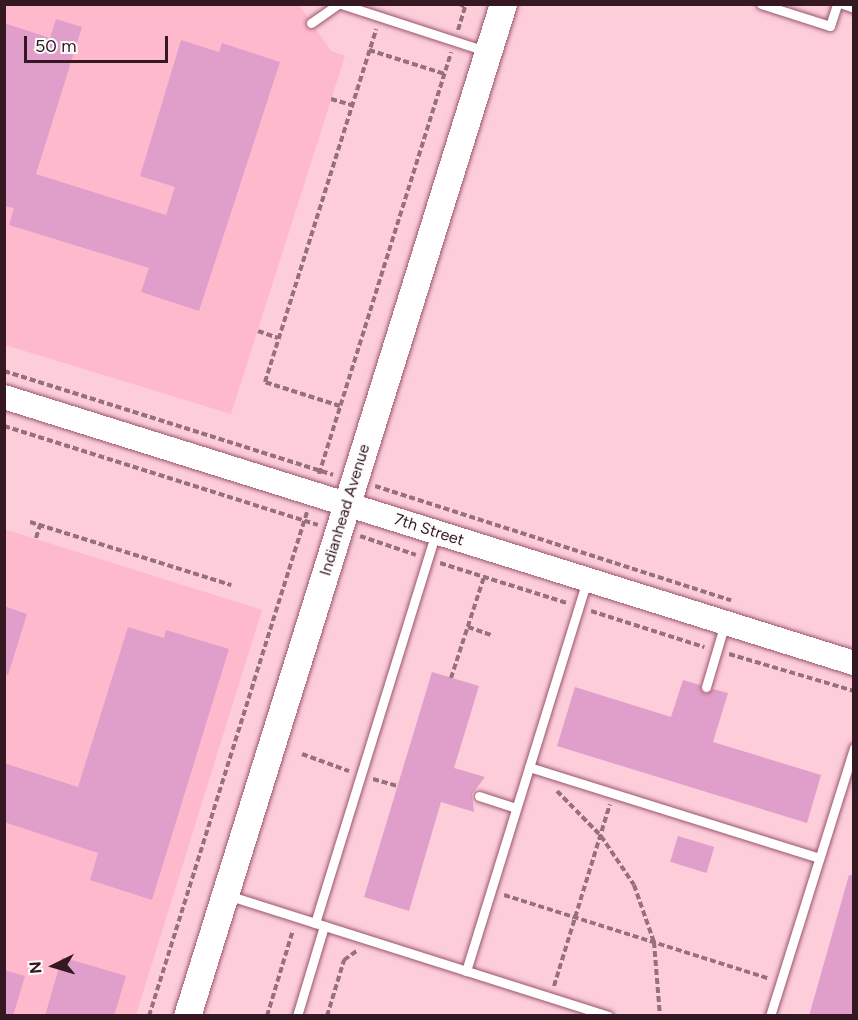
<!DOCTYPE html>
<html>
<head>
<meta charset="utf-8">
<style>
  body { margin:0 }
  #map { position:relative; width:858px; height:1020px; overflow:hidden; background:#fdcdda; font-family:Figtree,sans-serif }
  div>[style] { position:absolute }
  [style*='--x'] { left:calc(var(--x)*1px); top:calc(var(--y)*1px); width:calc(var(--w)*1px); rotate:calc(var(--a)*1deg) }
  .built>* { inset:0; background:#ffb9cd }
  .building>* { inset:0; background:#e09fca; transform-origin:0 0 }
  .path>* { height:4px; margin-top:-2px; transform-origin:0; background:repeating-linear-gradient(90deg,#96707a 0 6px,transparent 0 9px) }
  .roads { filter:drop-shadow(0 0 2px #9a556b) drop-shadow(0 0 2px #9a556b) }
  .service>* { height:9px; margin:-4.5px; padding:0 4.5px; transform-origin:4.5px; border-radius:4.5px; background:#fff }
  .tertiary>* { height:24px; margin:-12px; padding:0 12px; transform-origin:12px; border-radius:12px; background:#fff }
  .secondary>* { height:27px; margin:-13.5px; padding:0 13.5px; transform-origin:13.5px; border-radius:13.5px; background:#fff }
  span { translate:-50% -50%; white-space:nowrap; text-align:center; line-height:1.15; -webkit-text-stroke:4.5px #fdfdfd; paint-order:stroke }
  .street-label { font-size:16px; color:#351821 }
  .frame { position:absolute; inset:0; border:6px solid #351821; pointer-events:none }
  .north { position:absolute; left:24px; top:936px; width:60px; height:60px; -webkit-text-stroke:4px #fdfdfd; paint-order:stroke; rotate:265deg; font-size:16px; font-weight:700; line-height:24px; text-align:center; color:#351821 }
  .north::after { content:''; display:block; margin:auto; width:21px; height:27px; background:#351821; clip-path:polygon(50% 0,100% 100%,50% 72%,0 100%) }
  .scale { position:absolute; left:24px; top:36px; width:144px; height:27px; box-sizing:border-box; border:3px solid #351821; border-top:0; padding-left:8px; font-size:18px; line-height:21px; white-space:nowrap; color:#351821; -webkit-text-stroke:4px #fdfdfd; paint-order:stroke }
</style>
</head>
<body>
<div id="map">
  <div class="built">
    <i style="clip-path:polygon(4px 5px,299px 5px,331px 51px,345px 56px,231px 414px,5px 345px)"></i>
    <i style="clip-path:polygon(4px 529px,262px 610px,136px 1015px,5px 1015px)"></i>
  </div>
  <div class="building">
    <i style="clip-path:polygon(56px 19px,82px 27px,36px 174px,166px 215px,175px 187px,140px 176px,181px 40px,219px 52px,222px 43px,280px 62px,199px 311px,141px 292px,149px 268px,9px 225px,14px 208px,4px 206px,4px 23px,50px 38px)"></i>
    <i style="clip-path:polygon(4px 606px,27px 614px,8px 675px,4px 674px)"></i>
    <i style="clip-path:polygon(128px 627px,164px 638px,166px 630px,229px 649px,152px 900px,90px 880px,98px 853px,4px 822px,4px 763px,78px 787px)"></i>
    <i style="clip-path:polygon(432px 672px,479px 686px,454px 768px,485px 777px,472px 794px,474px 812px,441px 802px,409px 911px,364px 897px)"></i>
    <i style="clip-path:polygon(683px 680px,700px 685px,705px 694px,713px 689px,728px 693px,713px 742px,821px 775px,807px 823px,557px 746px,575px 687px,671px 717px)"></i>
    <i style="left:678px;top:836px;width:38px;height:27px;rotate:17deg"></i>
    <i style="clip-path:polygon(849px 875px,854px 876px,854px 1016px,809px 1016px)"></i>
    <i style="clip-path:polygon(62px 957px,126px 976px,114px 1016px,45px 1016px)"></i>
    <i style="clip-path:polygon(4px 970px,25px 976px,13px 1016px,4px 1016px)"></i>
  </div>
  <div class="path">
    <i style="--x:459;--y:4;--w:8;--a:23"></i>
    <i style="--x:458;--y:30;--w:27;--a:-73"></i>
    <i style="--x:369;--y:50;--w:80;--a:17.5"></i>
    <i style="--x:331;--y:99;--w:22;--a:16"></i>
    <i style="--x:258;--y:331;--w:21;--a:19"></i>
    <i style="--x:4;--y:371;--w:345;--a:17.5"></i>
    <i style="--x:340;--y:406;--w:79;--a:-162.3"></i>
    <i style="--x:265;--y:382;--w:370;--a:-72.5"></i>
    <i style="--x:4;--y:426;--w:329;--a:17.5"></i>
    <i style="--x:319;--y:474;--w:442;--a:-72.6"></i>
    <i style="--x:375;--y:486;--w:374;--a:17.8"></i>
    <i style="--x:30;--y:522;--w:211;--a:17.4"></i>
    <i style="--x:360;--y:536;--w:59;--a:18.7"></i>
    <i style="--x:36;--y:538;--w:14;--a:-73"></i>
    <i style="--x:440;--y:563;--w:133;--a:17.5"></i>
    <i style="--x:591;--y:611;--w:119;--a:17.7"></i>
    <i style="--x:468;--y:627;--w:24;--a:19"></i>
    <i style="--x:729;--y:654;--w:130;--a:16.5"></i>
    <i style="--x:451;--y:678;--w:106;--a:-71.9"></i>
    <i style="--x:302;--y:754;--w:50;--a:19.9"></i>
    <i style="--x:373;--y:779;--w:25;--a:16"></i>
    <i style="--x:557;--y:791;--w:63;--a:45.6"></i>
    <i style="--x:601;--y:836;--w:59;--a:56"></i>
    <i style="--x:634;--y:885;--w:60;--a:70.7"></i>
    <i style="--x:654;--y:942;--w:74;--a:85.4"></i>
    <i style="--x:504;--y:895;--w:277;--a:17.5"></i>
    <i style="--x:554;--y:986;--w:190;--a:-72.9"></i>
    <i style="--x:149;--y:1016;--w:528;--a:-72.59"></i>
    <i style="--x:267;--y:1016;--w:90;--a:-73.2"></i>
    <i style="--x:327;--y:1016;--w:59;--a:-73.1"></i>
    <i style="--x:344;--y:960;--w:17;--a:-36"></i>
  </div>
  <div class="roads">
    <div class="service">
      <i style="--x:341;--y:4;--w:152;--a:18"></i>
      <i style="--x:761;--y:4;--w:72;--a:17.7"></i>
      <i style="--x:830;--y:26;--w:23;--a:-72"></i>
      <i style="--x:843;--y:4;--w:12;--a:20"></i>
      <i style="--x:311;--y:23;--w:33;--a:-35"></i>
      <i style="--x:706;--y:687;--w:67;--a:-73.5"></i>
      <i style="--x:529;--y:767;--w:304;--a:17.4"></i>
      <i style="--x:479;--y:796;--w:39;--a:18"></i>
      <i style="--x:227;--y:895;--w:400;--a:17.6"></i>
      <i style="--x:315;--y:923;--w:408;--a:-72.8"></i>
      <i style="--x:466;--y:971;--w:409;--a:-72.8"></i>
      <i style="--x:297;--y:1016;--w:94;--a:-73.3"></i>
      <i style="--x:770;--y:1016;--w:281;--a:-72.6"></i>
    </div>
    <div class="tertiary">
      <i style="--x:4;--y:397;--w:891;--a:17.38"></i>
    </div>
    <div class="secondary">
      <i style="--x:187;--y:1016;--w:1060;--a:-72.66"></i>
    </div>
  </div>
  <div class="street-label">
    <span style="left:345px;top:510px;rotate:-73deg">Indianhead Avenue</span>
    <span style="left:429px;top:530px;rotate:18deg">7th Street</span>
  </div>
  <div class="frame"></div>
  <div class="north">N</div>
  <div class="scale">50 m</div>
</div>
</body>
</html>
